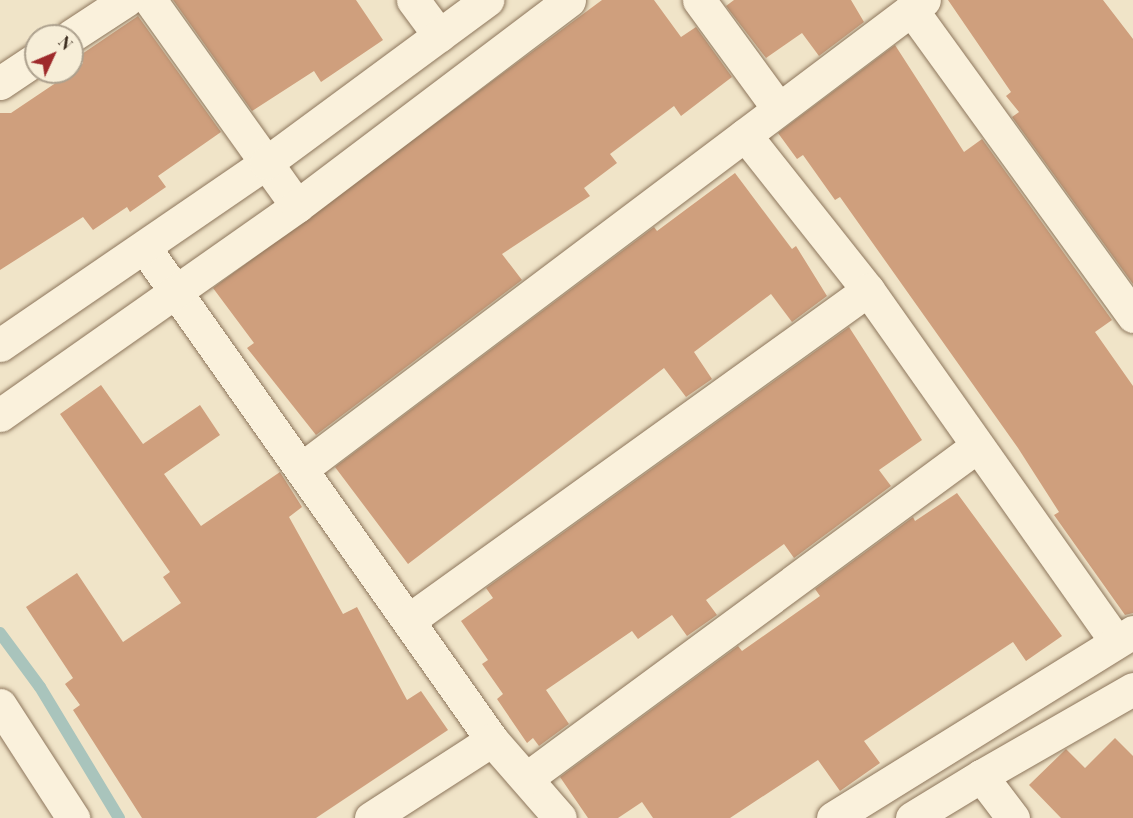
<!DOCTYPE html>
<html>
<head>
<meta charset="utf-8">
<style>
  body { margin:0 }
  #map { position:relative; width:1133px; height:818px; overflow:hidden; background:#f0e4c8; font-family:"Playfair Display",serif }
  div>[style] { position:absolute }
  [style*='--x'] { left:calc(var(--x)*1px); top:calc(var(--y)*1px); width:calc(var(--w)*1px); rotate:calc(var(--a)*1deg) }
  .stream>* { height:12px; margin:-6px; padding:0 6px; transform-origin:6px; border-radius:6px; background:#a9c4bc }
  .building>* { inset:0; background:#cf9f7d }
  .roads { filter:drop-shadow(0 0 2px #8d765c) drop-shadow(0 0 2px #8d765c) }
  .street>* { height:33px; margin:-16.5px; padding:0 16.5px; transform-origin:16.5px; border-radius:16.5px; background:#faf1dc }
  span { translate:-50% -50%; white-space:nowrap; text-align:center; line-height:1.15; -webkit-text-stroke:5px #f7eed8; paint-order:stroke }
  .north { position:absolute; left:24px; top:24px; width:60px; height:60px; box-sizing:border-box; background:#f7eed8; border:2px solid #ada18e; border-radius:50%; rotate:46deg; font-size:16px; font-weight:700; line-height:24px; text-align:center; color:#3d2e20 }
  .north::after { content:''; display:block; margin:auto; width:21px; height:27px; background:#9e2a2b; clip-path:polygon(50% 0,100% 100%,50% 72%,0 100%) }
</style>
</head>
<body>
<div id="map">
  <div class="stream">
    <i style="--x:0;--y:633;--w:67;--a:53.5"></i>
    <i style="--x:40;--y:687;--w:153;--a:58.9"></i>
  </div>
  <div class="building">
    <i style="clip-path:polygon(173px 0,356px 0,383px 40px,321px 82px,314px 71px,252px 111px)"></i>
    <i style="clip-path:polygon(602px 0,654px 0,681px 37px,696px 27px,732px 77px,681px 116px,674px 106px,610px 154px,617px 163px,584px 188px,590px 196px,502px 254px,522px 280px,316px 435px,247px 348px,254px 343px,213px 288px)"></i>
    <i style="clip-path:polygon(734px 0,851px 0,864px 22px,819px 56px,802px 33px,766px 58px,726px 6px)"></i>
    <i style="clip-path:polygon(948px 0,1103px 0,1133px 39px,1133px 284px,1012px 117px,1019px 112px,1006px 96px,1011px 92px)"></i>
    <i style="clip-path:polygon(138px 16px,221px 132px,158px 176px,166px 187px,130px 212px,127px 207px,93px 230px,83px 217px,0 270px,0 113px,11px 113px,72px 72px,83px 63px,79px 56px)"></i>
    <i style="clip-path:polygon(895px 45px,964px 152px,982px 139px,1112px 320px,1095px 332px,1133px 386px,1133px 613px,1125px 615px,1054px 515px,1059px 512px,1018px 448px,840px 197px,835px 200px,803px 155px,797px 159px,778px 133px)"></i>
    <i style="clip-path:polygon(735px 173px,792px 249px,796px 246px,827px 296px,792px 322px,771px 294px,694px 352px,712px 379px,686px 397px,664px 368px,408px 564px,335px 467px,654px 227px,657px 231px)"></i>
    <i style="clip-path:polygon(849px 327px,922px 440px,879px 470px,891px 486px,794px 558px,784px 544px,706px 600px,717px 615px,687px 636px,672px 615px,638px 639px,632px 631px,546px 690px,569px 724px,539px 746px,533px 738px,527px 743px,497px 699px,503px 694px,482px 664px,488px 660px,461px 621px,493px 598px,486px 588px)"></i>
    <i style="clip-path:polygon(101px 385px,143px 444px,200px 405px,220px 435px,164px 474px,201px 526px,280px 472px,302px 507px,289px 517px,343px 614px,357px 607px,407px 700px,421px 691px,448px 730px,316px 818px,142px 818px,73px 710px,80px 705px,65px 684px,73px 678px,26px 607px,77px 573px,123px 642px,181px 603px,163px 577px,170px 572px,60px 414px)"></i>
    <i style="clip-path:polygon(957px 493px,1062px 636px,1026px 661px,1013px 642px,864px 741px,880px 763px,840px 791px,818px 760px,730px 818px,653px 818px,642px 802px,618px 818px,588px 818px,560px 777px,738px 646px,742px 651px,820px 596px,815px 589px,913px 517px,915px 521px)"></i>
    <i style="clip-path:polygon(1115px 738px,1133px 756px,1133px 818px,1061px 818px,1029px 785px,1066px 749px,1085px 768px)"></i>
  </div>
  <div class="roads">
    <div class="street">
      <i style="--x:150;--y:0;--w:253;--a:54.5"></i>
      <i style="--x:413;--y:0;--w:44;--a:53.4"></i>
      <i style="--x:699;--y:0;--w:134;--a:53.8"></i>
      <i style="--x:911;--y:9;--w:379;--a:54.1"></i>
      <i style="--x:71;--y:36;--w:66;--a:-33.2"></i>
      <i style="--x:0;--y:83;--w:43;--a:-33.7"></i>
      <i style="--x:745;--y:135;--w:198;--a:51.6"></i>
      <i style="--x:868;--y:290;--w:430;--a:54.8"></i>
      <i style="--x:144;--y:247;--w:603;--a:54.78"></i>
      <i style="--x:492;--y:740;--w:103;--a:48.9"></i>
      <i style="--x:0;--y:345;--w:322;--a:-34.4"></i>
      <i style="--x:266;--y:163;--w:275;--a:-36.4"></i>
      <i style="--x:0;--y:415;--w:363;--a:-35.1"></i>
      <i style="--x:297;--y:206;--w:341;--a:-37.1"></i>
      <i style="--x:304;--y:467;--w:776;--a:-36.99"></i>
      <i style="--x:409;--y:620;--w:565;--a:-35.71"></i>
      <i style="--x:0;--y:705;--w:135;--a:57.1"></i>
      <i style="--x:527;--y:778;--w:558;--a:-36.4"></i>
      <i style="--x:371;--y:818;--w:144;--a:-32.8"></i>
      <i style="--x:833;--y:818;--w:353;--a:-31.8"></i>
      <i style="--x:912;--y:818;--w:81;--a:-31.3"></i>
      <i style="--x:1013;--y:818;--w:53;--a:-127.3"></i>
      <i style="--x:981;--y:776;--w:175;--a:-29.8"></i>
    </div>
  </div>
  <div class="north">N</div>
</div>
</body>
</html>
